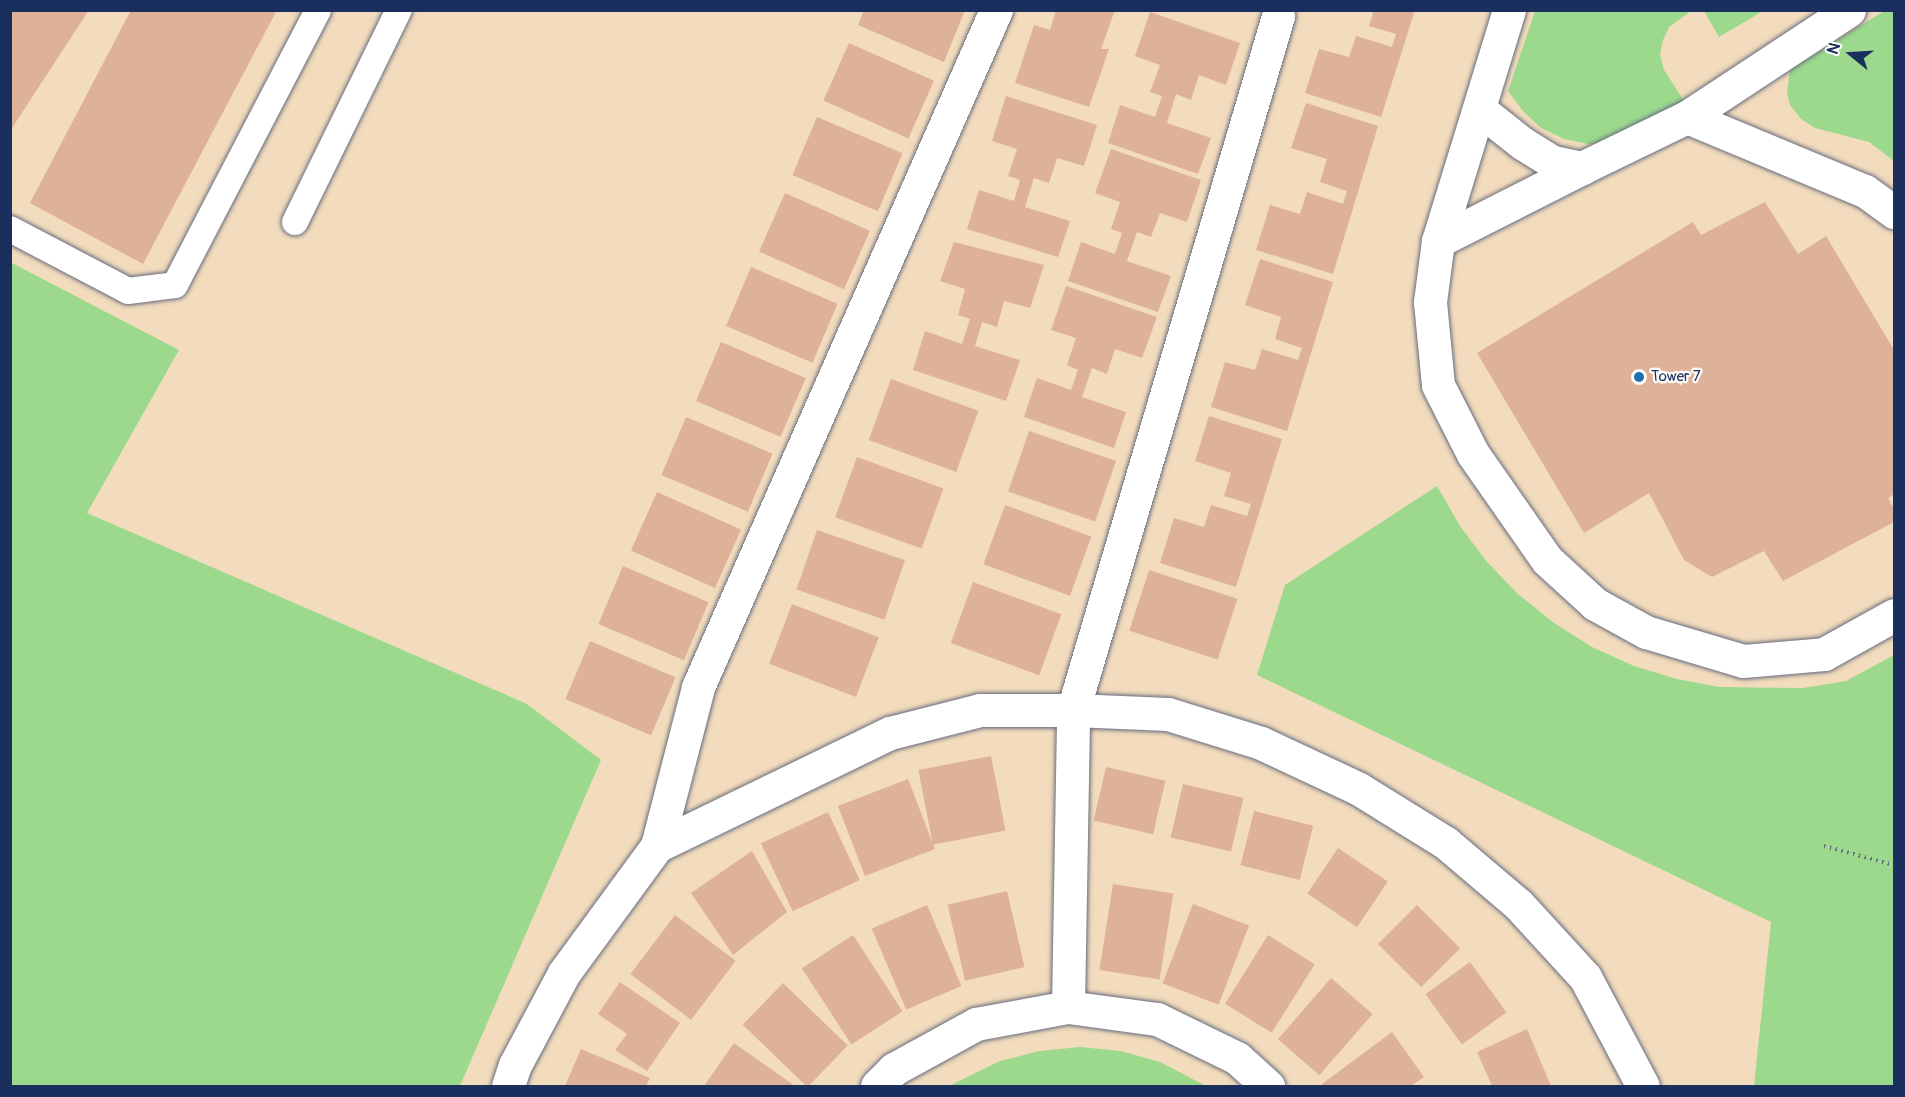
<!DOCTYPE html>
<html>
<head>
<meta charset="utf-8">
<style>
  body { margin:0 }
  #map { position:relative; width:1905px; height:1097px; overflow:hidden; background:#f3dcbd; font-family:Pangolin,sans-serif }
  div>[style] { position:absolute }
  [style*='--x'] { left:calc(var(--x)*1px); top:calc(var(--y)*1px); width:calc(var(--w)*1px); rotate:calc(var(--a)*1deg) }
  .green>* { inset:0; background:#9cd98d }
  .building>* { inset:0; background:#deb199; transform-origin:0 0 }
  .path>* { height:4px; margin-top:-2px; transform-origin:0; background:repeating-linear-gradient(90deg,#676c7f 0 1.5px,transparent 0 6px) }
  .roads { filter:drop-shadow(0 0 2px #676c7f) drop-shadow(0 0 2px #676c7f) }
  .service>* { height:26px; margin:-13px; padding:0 13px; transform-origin:13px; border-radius:13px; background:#fff }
  .minor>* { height:33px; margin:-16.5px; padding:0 16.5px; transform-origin:16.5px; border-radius:16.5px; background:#fff }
  .dots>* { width:16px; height:16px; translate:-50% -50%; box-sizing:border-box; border:3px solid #fdfcf7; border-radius:50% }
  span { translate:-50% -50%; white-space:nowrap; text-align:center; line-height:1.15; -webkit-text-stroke:4.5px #fdfcf7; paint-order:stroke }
  .poi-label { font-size:15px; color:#1b2f5e }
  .left { translate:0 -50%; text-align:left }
  .frame { position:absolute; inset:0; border:12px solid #1b2f5e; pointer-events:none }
  .north { position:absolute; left:1821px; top:24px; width:60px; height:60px; -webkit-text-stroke:4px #fdfcf7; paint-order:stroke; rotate:288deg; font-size:16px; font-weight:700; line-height:24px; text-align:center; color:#1b2f5e }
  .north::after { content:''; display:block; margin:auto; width:21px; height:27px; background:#1b2f5e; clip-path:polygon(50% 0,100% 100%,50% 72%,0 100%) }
</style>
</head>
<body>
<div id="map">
  <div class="green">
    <i style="clip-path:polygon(1886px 10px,1894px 11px,1894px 161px,1869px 142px,1815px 128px,1801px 119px,1790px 105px,1787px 93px,1790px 69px)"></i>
    <i style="clip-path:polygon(1535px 11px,1691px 11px,1669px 27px,1663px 40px,1660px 54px,1664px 70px,1684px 101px,1609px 144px,1588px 144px,1564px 139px,1541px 128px,1523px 111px,1508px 91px)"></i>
    <i style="clip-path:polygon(1704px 11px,1763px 11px,1719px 37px)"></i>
    <i style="clip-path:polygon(10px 262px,179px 350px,87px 513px,527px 704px,601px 760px,460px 1086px,11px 1086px)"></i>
    <i style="clip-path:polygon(1437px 486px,1460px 526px,1487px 562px,1518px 594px,1554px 623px,1592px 647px,1634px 666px,1677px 679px,1719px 687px,1803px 688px,1846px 681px,1894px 655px,1894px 1086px,1754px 1086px,1771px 922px,1257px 675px,1285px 585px)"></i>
    <i style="clip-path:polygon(1080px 1047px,1121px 1051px,1160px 1062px,1206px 1086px,949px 1086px,1000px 1061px,1039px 1051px)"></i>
  </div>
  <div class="building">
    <i style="clip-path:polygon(10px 10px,89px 10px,10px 131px)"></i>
    <i style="clip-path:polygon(131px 10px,277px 10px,143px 264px,30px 203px)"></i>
    <i style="clip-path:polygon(864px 10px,965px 10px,944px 62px,858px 25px)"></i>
    <i style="clip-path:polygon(1056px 10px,1115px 10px,1101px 49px,1109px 49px,1089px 107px,1015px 83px,1034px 25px,1050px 30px)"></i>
    <i style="clip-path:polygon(1374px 10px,1415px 10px,1381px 117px,1305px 93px,1319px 49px,1349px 57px,1356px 36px,1392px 47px,1396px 34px,1369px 26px)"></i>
    <i style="clip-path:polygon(1150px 12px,1240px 43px,1226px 85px,1199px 75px,1191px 100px,1176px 94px,1167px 123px,1211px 138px,1198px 174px,1108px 143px,1120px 105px,1155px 117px,1162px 96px,1150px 92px,1160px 65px,1135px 56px)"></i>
    <i style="left:849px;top:43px;width:93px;height:63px;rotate:24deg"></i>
    <i style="clip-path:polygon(1006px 96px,1097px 125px,1084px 166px,1057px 158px,1049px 183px,1034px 178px,1025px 207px,1070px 221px,1058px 257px,967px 229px,979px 190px,1014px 201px,1020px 180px,1008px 176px,1017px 149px,992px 141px)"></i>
    <i style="clip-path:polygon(1306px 103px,1378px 126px,1333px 274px,1256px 250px,1270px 205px,1300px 214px,1307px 192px,1343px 204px,1347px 191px,1320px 182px,1327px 159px,1291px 148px)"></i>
    <i style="left:817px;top:117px;width:93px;height:63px;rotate:23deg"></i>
    <i style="clip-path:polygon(1111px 149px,1201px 180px,1187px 222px,1160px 213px,1151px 237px,1137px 232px,1127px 261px,1171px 276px,1158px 312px,1068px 281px,1081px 242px,1115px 254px,1122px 233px,1111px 229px,1120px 202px,1095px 193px)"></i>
    <i style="left:785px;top:193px;width:93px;height:64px;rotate:24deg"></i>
    <i style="clip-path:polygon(1765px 202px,1798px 254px,1826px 236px,1894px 350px,1894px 494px,1888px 498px,1894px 509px,1894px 522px,1783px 581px,1764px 551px,1712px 577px,1684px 560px,1649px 493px,1584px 533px,1477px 353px,1693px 222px,1701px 235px)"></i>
    <i style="clip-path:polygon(954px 242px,1044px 265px,1030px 308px,1004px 301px,997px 327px,982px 322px,975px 346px,1020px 360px,1006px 401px,913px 370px,925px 331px,962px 344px,970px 319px,958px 315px,965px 289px,940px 281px)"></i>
    <i style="clip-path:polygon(1260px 259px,1333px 282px,1287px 431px,1211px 407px,1225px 362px,1255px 370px,1262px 349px,1298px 360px,1302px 348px,1275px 339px,1281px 317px,1245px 305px)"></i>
    <i style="left:751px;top:267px;width:94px;height:64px;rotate:23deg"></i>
    <i style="clip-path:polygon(1066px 286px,1157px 317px,1142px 358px,1115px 349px,1107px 374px,1092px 368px,1082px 397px,1126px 412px,1114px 448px,1024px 417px,1037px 378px,1071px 390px,1078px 370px,1067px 365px,1076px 338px,1051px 330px)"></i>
    <i style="left:721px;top:342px;width:92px;height:64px;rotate:23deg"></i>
    <i style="left:891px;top:379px;width:93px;height:65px;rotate:20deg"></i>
    <i style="clip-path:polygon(1209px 416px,1282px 439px,1236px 587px,1160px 563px,1174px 518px,1204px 527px,1211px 505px,1247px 516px,1251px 504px,1224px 496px,1231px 473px,1195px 461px)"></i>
    <i style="left:686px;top:417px;width:94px;height:63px;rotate:23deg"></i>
    <i style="left:1029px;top:431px;width:92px;height:64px;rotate:19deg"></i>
    <i style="left:857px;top:457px;width:92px;height:64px;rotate:20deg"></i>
    <i style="left:657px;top:492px;width:92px;height:64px;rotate:24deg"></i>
    <i style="left:1005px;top:505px;width:92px;height:63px;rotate:20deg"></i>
    <i style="left:817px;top:530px;width:93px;height:63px;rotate:19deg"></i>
    <i style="left:623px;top:566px;width:93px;height:63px;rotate:23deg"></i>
    <i style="left:1149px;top:570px;width:93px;height:64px;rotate:18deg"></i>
    <i style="left:973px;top:582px;width:94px;height:65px;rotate:20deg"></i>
    <i style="left:792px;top:604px;width:93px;height:64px;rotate:21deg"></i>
    <i style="left:590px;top:641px;width:93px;height:63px;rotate:23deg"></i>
    <i style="left:991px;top:756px;width:76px;height:74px;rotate:79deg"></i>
    <i style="left:1106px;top:767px;width:61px;height:55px;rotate:13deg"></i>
    <i style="left:908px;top:779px;width:75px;height:75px;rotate:69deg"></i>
    <i style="left:1183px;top:784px;width:62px;height:55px;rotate:13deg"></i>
    <i style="left:1254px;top:811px;width:61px;height:56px;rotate:14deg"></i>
    <i style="left:828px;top:812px;width:75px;height:74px;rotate:65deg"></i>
    <i style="left:1338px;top:848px;width:60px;height:55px;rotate:34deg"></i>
    <i style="clip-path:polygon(752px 851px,787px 912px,733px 955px,691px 893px)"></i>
    <i style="left:1113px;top:884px;width:61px;height:87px;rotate:9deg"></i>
    <i style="left:1007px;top:891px;width:78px;height:61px;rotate:77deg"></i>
    <i style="left:1193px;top:904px;width:60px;height:85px;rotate:21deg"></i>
    <i style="left:927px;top:905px;width:88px;height:60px;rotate:67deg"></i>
    <i style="left:1417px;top:905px;width:61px;height:55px;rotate:45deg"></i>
    <i style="left:675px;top:915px;width:76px;height:74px;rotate:37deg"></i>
    <i style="left:853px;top:935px;width:91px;height:61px;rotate:57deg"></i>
    <i style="left:1268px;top:935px;width:55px;height:81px;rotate:32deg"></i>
    <i style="left:1470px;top:962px;width:62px;height:55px;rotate:54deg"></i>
    <i style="left:1331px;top:978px;width:55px;height:81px;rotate:41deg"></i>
    <i style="clip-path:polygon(620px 982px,680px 1023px,647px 1071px,615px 1050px,627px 1034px,598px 1014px)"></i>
    <i style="left:783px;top:983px;width:90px;height:58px;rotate:44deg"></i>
    <i style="clip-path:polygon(1527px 1029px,1551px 1086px,1492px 1086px,1477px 1052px)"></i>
    <i style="clip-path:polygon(1392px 1032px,1424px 1077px,1411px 1086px,1324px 1086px,1322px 1084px)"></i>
    <i style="clip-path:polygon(734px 1043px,795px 1086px,704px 1086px)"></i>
    <i style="clip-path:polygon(581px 1049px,650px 1078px,646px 1086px,565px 1086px)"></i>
  </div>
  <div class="path">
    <i style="--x:1824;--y:846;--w:73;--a:15.2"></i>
  </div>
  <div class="roads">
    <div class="service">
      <i style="--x:295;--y:222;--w:236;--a:-63.9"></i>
      <i style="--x:10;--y:229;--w:133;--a:27.7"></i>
      <i style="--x:128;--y:291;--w:47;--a:-7.3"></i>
      <i style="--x:175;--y:285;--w:310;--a:-62.5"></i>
    </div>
    <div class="minor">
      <i style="--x:1509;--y:10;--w:242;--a:107.1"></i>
      <i style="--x:1438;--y:241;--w:62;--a:97.5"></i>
      <i style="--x:1430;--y:302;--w:83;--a:84.5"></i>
      <i style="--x:1438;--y:385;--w:77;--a:63.1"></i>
      <i style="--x:1473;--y:454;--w:129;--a:55.1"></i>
      <i style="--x:1547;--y:560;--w:65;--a:42.5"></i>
      <i style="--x:1595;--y:604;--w:58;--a:28.8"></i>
      <i style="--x:1646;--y:632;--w:101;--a:16.6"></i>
      <i style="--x:1743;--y:661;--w:81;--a:-4.9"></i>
      <i style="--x:1824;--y:654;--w:80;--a:-29.1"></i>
      <i style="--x:1479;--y:109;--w:55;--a:38.3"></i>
      <i style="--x:1522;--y:143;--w:36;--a:32"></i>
      <i style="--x:1553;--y:162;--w:30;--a:12"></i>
      <i style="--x:1582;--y:168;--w:117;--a:-25.9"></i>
      <i style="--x:1687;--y:117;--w:194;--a:-33.4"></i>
      <i style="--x:1687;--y:117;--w:193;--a:22.6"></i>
      <i style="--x:1865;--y:191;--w:36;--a:36"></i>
      <i style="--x:1438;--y:241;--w:161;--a:-26.9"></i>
      <i style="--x:657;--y:846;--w:259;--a:-25.9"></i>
      <i style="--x:890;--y:733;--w:93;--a:-14.3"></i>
      <i style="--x:980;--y:710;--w:93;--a:0"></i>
      <i style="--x:1073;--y:710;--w:95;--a:2.4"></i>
      <i style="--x:1168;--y:714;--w:97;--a:17.3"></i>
      <i style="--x:1261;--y:743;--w:108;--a:25.1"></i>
      <i style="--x:1359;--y:789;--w:102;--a:31.8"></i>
      <i style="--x:1446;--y:843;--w:94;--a:40.3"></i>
      <i style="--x:1518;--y:904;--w:99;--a:47.5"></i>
      <i style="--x:1585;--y:977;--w:123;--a:62"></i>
      <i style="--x:1068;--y:1007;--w:297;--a:-89"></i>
      <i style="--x:1073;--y:710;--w:724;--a:-73.54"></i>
      <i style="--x:508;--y:1086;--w:22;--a:-72"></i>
      <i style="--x:515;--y:1065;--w:104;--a:-62"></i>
      <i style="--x:564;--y:973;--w:157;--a:-53.8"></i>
      <i style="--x:657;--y:846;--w:164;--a:-75.5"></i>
      <i style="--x:698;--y:687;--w:740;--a:-66.24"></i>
      <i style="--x:877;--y:1086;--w:24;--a:-45"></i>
      <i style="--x:894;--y:1069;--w:94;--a:-28.8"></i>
      <i style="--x:976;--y:1024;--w:94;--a:-10.5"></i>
      <i style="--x:1068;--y:1007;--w:90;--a:7.7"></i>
      <i style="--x:1157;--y:1019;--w:89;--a:26"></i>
      <i style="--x:1237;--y:1058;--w:42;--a:42.1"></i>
    </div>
  </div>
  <div class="dots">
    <i style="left:1639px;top:377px;background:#1f6fb2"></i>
  </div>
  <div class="poi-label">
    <span class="left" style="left:1651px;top:377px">Tower 7</span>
  </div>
  <div class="frame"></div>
  <div class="north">N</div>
</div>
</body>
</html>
